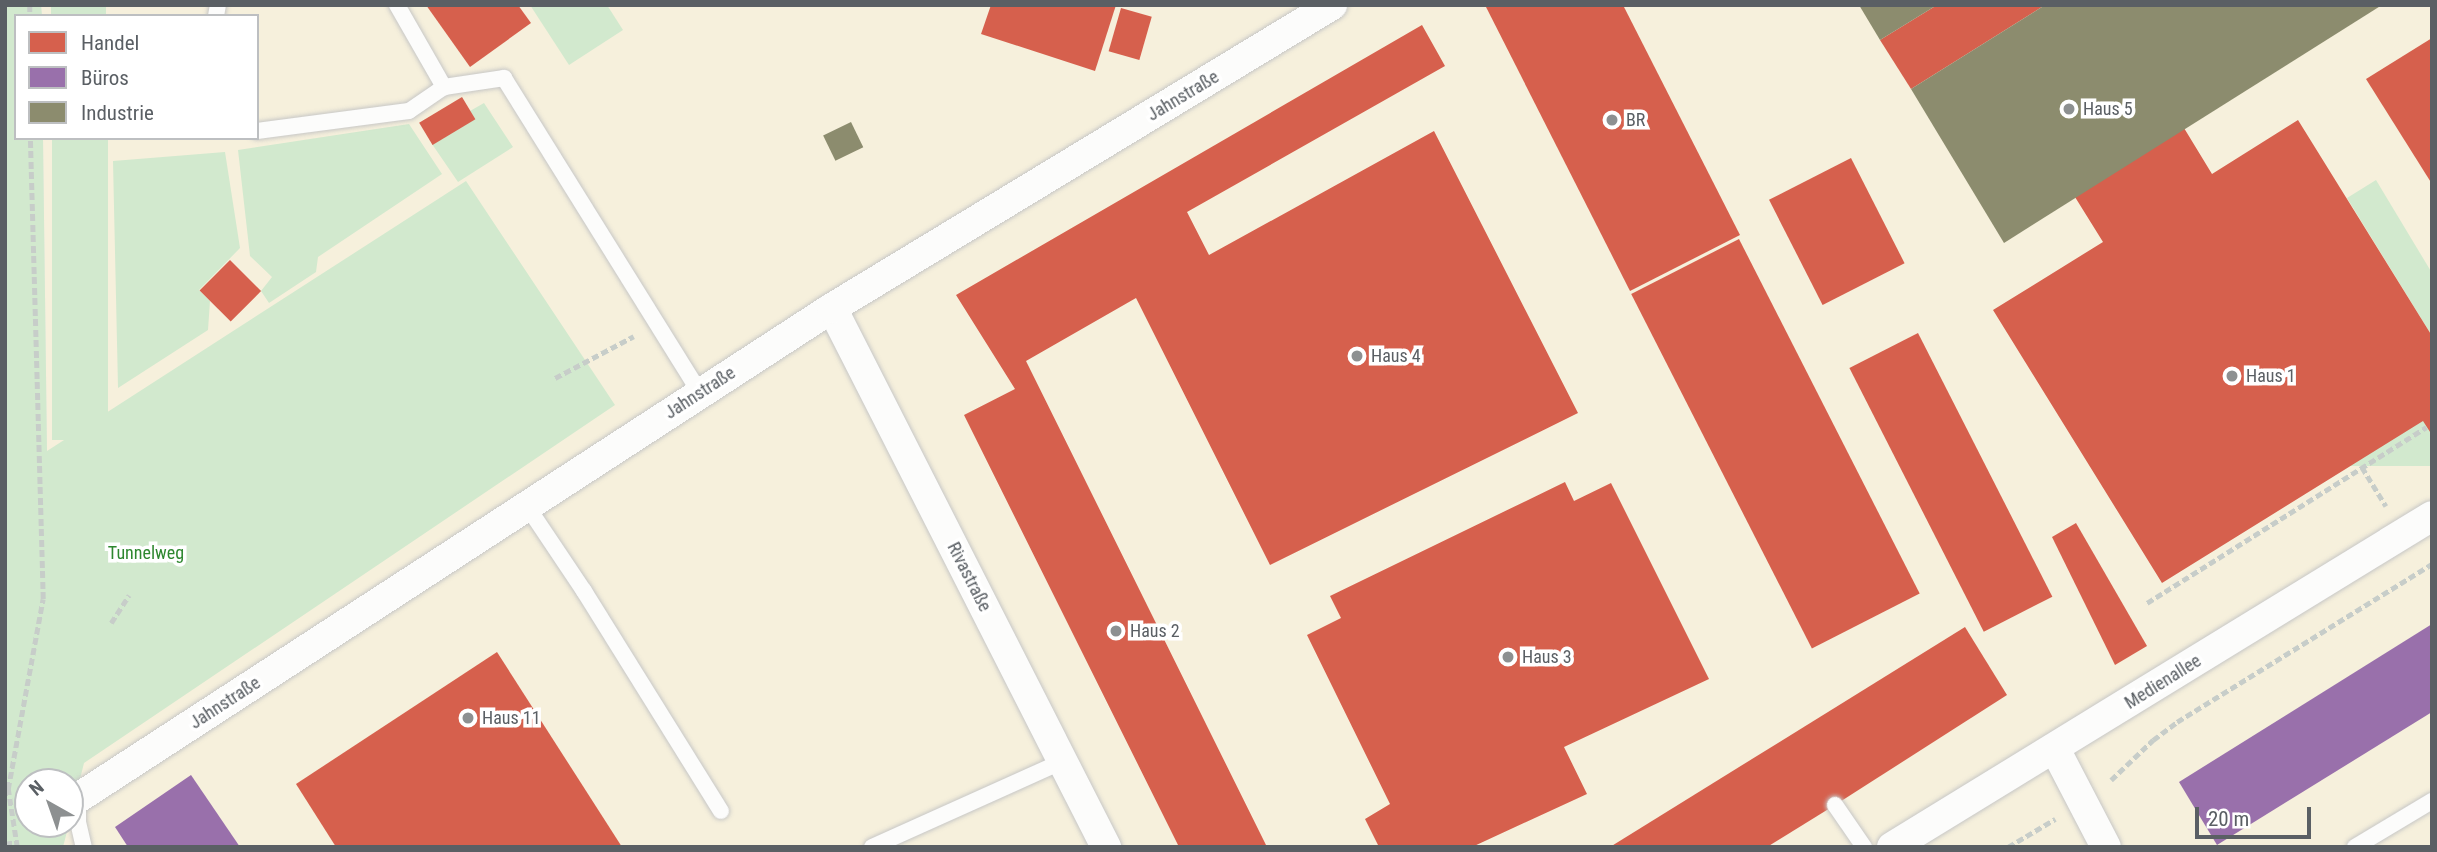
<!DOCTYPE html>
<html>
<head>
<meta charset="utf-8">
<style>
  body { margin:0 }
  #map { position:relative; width:2437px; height:852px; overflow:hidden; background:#ebeae4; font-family:"Roboto Condensed",sans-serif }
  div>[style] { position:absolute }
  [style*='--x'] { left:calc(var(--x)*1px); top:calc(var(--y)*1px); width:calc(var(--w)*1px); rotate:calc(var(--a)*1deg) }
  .commercial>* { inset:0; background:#f6f0dc }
  .green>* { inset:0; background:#d2e9ce; transform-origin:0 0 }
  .shops>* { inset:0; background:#d6604d; transform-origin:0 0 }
  .offices>* { inset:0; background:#9970ab }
  .industry>* { inset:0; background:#8c8c6e; transform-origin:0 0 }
  .path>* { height:4.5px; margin-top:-2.25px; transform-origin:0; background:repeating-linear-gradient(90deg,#c7cdc9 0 7px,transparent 0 10.5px) }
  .roads { filter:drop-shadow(0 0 2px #c7c7c6) drop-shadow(0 0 2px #c7c7c6) }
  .lane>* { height:16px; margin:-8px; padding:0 8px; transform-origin:8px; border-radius:8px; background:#fcfcfb }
  .street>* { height:30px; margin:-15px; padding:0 15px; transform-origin:15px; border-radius:15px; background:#fcfcfb }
  .dots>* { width:19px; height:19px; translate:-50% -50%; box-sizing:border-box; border:4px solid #fff; border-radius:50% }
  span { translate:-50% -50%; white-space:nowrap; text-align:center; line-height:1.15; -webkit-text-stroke:7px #fff; paint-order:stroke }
  .street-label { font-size:18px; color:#5a5f64 }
  .poi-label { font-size:18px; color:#5a5f64 }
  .left { translate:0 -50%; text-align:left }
  .park-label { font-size:18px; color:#2e872f }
  .frame { position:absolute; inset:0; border:7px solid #5a5f64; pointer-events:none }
  .legend { position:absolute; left:14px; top:14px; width:245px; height:126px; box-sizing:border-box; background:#fff; border:2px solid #bdbfc1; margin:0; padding:9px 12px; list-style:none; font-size:21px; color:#5a5f64 }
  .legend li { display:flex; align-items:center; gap:14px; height:35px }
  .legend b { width:35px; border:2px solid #bdbfc1 }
  .north { position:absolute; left:14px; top:768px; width:70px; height:70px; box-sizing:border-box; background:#fff; border:2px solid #bdbfc1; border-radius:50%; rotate:320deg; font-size:19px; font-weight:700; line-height:28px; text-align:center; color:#5a5f64 }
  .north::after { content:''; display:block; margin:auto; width:24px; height:32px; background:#8d9091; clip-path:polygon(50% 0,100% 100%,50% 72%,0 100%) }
  .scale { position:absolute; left:2195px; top:807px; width:116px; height:32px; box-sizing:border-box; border:4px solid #5a5f64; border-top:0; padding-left:9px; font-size:21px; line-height:24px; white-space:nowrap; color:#5a5f64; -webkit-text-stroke:5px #fff; paint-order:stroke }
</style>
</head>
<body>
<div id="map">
  <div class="commercial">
    <i style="clip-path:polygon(41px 5px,2432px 5px,2432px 847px,46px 847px,43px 824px,70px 824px,70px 782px,47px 452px,43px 138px,257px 138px,257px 16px,42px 16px)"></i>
  </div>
  <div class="green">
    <i style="clip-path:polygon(5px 5px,41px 5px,42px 16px,16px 16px,16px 138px,43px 138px,47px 451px,466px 181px,615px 405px,84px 763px,70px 819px,70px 782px,28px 782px,28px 824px,69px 824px,63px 847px,5px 847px)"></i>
    <i style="left:51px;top:5px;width:55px;height:11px"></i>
    <i style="clip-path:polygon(530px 5px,607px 5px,623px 30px,569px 65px)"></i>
    <i style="clip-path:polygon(484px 103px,513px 147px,458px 182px,432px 144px,474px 119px,470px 111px)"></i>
    <i style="clip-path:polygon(409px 124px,442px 174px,318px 257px,316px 272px,269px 303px,261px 291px,272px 277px,250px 256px,238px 150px)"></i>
    <i style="left:52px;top:138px;width:56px;height:302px"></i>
    <i style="clip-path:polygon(225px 152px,240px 248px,199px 290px,210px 301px,208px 330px,118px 388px,113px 161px)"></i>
    <i style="clip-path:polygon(2376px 180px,2432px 273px,2432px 336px,2347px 198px)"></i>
    <i style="left:2432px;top:415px;width:51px;height:318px;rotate:90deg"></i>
  </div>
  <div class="shops">
    <i style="clip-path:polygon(426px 5px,518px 5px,531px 23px,470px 67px)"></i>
    <i style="clip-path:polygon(991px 5px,1116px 5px,1095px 71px,981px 34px)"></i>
    <i style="clip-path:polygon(1485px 5px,1623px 5px,1740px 235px,1630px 291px)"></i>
    <i style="clip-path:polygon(1937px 5px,2045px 5px,1911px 89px,1880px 40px)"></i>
    <i style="left:1121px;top:8px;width:32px;height:45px;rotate:16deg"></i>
    <i style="clip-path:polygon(1422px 25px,1445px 66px,1187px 212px,1209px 255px,1434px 131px,1578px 413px,1270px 565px,1136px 298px,1026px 361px,1267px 847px,1179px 847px,964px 415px,1015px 389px,956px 295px)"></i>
    <i style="clip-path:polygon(2432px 38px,2432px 184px,2366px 79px)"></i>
    <i style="left:462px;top:97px;width:26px;height:50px;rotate:59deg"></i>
    <i style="clip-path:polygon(2298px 120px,2432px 336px,2432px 435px,2423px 421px,2162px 583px,1993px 310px,2103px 242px,2075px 197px,2184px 128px,2212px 174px)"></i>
    <i style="left:1851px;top:158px;width:118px;height:92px;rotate:63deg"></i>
    <i style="left:1739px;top:239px;width:398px;height:121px;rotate:63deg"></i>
    <i style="left:230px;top:260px;width:44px;height:43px;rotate:45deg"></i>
    <i style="left:1918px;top:333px;width:296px;height:77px;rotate:63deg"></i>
    <i style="clip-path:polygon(1565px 482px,1574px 501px,1611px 483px,1709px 679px,1564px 747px,1587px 794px,1472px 847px,1379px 847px,1365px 819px,1390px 804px,1307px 635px,1341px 618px,1330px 596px)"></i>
    <i style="clip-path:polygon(2076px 523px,2147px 646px,2115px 665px,2052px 537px)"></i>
    <i style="clip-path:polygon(1965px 627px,2007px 695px,1835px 805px,1767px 847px,1610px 847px)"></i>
    <i style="clip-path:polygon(497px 652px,622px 847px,336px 847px,296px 784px)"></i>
  </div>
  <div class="offices">
    <i style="clip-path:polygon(2432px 624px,2432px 712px,2217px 845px,2179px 782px)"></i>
    <i style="clip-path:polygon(191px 775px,240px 847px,128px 847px,115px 827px)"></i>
  </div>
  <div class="industry">
    <i style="clip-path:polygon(1859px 5px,1937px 5px,1880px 40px)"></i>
    <i style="clip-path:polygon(2045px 5px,2382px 5px,2004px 243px,1911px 89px)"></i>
    <i style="left:851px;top:122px;width:28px;height:31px;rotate:64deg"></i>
  </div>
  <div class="path">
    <i style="--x:30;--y:5;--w:11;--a:90"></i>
    <i style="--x:555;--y:378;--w:89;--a:-28"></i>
    <i style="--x:2362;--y:467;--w:46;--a:58.4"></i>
    <i style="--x:2147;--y:603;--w:330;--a:-32.2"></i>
    <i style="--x:111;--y:623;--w:33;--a:-57"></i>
    <i style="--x:2111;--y:780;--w:58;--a:-43.6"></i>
    <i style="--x:2153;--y:740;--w:30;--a:-37"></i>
    <i style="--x:2177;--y:722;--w:300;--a:-31.8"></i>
    <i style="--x:5;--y:844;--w:11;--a:-10"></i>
    <i style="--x:17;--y:847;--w:59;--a:-98.8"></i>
    <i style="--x:8;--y:789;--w:193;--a:-79.6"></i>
    <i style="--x:43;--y:599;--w:461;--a:-91.6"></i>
    <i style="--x:2008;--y:847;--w:55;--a:-30.8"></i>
  </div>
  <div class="roads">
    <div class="lane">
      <i style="--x:397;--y:5;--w:95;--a:60.2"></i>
      <i style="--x:216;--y:16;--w:11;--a:-80"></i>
      <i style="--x:257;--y:131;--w:153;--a:-7.5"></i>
      <i style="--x:409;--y:111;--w:42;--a:-34.4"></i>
      <i style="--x:444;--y:87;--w:61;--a:-8.5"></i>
      <i style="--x:504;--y:78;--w:371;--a:58.1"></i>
      <i style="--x:527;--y:506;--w:102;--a:56.2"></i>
      <i style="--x:584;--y:591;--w:259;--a:58.1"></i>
      <i style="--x:78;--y:798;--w:24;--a:90"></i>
      <i style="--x:78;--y:822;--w:26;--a:77"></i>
      <i style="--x:1835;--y:805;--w:51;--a:55.4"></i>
      <i style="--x:872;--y:847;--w:209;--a:-24.2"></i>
      <i style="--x:2355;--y:847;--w:90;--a:-30.9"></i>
    </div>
    <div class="street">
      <i style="--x:832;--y:308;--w:605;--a:63.05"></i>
      <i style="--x:2055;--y:749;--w:110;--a:62.5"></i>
      <i style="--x:78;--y:798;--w:899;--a:-33.02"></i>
      <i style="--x:832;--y:308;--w:585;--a:-31.22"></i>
      <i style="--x:1892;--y:847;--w:633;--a:-31.51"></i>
    </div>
  </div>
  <div class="dots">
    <i style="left:2069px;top:109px;background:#8d9091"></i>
    <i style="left:1612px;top:120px;background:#8d9091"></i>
    <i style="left:1357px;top:356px;background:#8d9091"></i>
    <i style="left:2232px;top:376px;background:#8d9091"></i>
    <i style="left:1116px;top:631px;background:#8d9091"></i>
    <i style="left:1508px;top:657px;background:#8d9091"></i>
    <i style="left:468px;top:718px;background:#8d9091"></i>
  </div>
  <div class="street-label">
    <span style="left:1183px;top:96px;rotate:-31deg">Jahnstraße</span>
    <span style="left:700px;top:393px;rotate:-33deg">Jahnstraße</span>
    <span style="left:969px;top:577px;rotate:63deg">Rivastraße</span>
    <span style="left:2163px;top:682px;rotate:-32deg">Medienallee</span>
    <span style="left:225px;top:703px;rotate:-33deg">Jahnstraße</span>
  </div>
  <div class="poi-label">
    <span class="left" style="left:2083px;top:109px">Haus 5</span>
    <span class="left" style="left:1626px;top:120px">BR</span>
    <span class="left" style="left:1371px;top:356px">Haus 4</span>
    <span class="left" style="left:2246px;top:376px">Haus 1</span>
    <span class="left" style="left:1130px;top:631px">Haus 2</span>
    <span class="left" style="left:1522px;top:657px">Haus 3</span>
    <span class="left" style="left:482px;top:718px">Haus 11</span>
  </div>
  <div class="park-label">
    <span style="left:146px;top:553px">Tunnelweg</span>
  </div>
  <div class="frame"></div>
  <ul class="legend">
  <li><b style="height:19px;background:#d6604d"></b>Handel</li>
  <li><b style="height:19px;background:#9970ab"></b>Büros</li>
  <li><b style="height:19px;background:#8c8c6e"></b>Industrie</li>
  </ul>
  <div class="north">N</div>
  <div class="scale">20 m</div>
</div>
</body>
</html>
